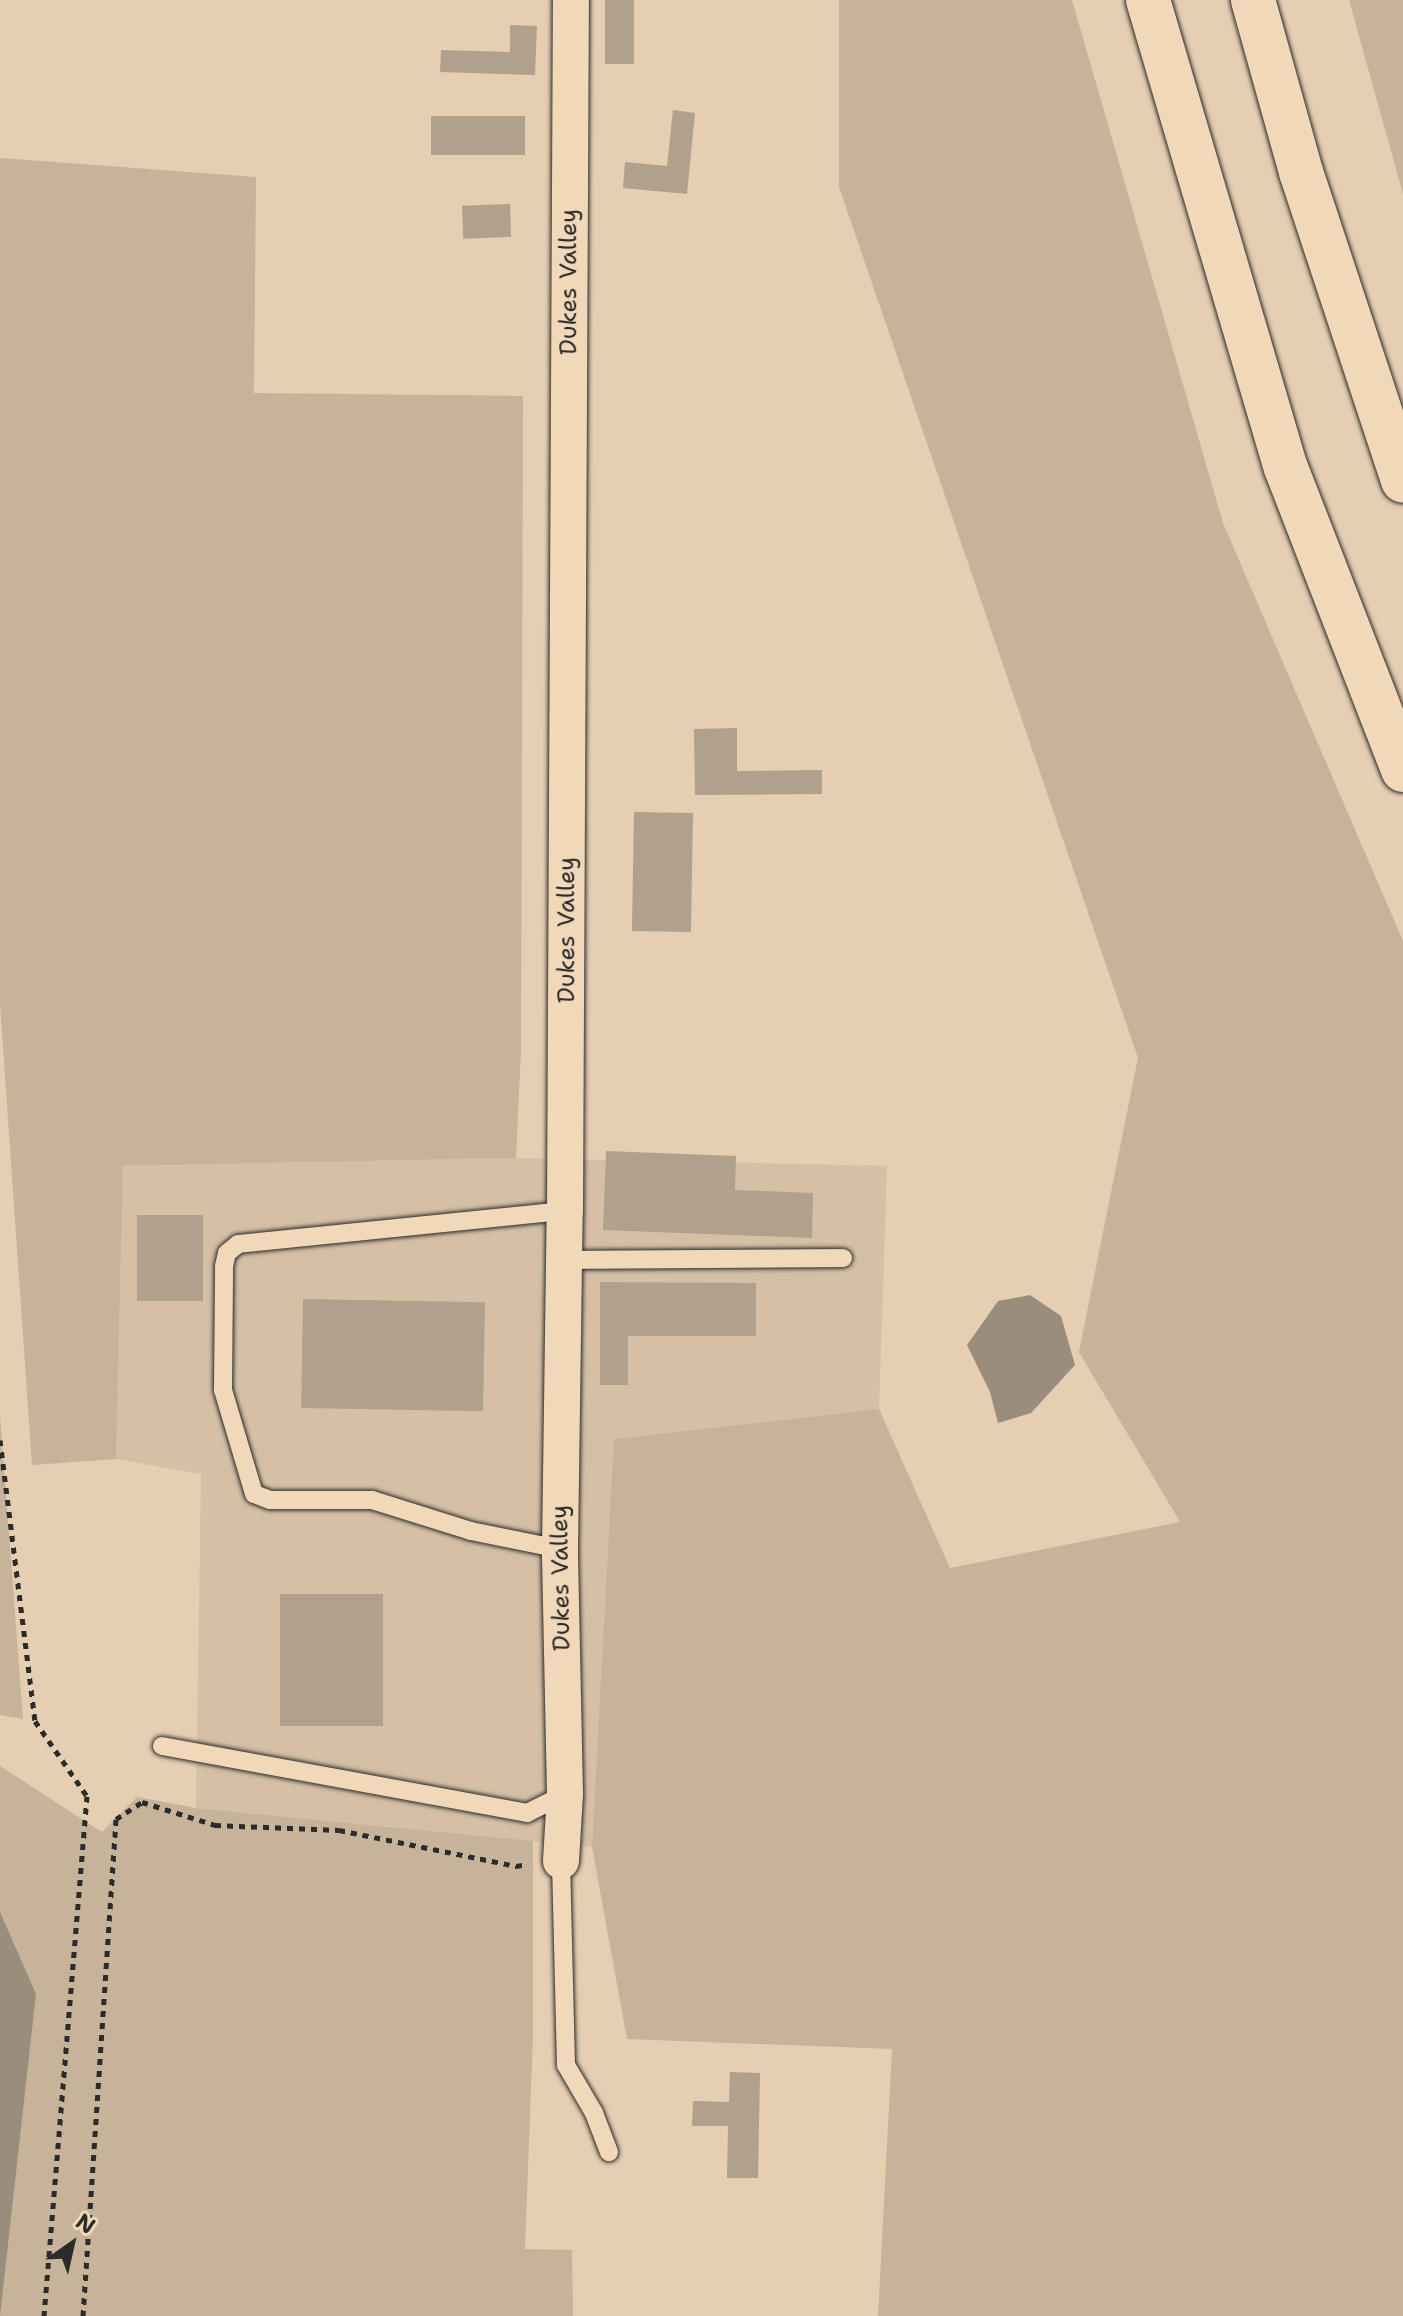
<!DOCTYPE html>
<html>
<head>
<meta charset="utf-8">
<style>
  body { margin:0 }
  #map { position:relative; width:1403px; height:2316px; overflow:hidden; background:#e5ceb1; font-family:"Shantell Sans",sans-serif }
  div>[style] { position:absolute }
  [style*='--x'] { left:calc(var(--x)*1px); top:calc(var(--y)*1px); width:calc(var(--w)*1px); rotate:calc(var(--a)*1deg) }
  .built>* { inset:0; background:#d5c0a6 }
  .green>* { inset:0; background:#c6b39a }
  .water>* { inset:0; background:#9b8d7b }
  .building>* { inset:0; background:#b0a08c; transform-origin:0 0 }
  .path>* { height:5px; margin-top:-2.5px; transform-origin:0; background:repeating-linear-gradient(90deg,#2b2b2b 0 6px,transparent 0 12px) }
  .roads { filter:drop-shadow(0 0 2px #2b2b2b) drop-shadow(0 0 2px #2b2b2b) }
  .service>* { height:18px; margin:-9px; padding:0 9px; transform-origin:9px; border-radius:9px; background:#f1d8b9 }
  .minor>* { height:36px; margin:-18px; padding:0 18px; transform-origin:18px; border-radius:18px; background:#f1d8b9 }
  .motorway>* { height:44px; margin:-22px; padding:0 22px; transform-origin:22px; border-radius:22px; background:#f1d8b9 }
  span { translate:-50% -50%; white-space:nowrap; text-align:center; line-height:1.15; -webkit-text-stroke:7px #f1d8b9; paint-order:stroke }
  .street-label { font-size:24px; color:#2b2b2b }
  .north { position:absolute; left:32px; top:2204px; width:80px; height:80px; -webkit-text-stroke:6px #f1d8b9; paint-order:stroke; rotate:34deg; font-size:22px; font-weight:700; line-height:32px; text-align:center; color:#2b2b2b }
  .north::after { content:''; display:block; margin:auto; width:28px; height:36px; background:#2b2b2b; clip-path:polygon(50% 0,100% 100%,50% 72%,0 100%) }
</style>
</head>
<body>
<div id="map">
  <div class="built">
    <i style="clip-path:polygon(516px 1158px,887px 1166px,879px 1409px,615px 1439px,592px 1847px,196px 1808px,201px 1474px,116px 1459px,123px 1166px)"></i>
  </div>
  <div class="green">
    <i style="clip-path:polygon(839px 0,1072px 0,1223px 523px,1403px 941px,1403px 2316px,878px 2316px,892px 2049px,627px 2039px,592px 1847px,614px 1439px,879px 1409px,950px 1568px,1180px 1522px,1079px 1352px,1138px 1058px,839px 187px)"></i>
    <i style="clip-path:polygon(1349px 0,1403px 0,1403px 194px)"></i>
    <i style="clip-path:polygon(0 158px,256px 177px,254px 393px,523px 396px,521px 1050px,516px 1158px,123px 1166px,116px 1459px,32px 1465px,0 1004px)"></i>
    <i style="clip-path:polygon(0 1415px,23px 1719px,0 1715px)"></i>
    <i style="clip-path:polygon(0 1766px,102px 1832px,137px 1797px,196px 1808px,533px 1841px,533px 2036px,525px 2249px,572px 2250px,573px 2316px,0 2316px)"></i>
  </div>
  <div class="water">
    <i style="clip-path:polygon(1030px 1295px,1061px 1316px,1075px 1365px,1031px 1413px,998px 1423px,990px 1392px,967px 1345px,998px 1301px)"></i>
    <i style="clip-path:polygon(0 1912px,36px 1994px,0 2316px)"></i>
  </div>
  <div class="building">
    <i style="left:605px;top:0;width:29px;height:64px"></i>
    <i style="clip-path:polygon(510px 25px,537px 26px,535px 75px,440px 72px,441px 50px,510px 52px)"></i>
    <i style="clip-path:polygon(673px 110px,695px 113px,687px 194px,623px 188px,625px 162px,667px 166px)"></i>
    <i style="left:431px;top:116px;width:94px;height:39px"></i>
    <i style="left:510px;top:204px;width:33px;height:48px;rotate:88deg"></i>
    <i style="clip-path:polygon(737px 728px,737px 771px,822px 770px,822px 794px,695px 795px,694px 729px)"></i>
    <i style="left:634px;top:812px;width:59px;height:119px;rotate:1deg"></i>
    <i style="clip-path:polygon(606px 1151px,736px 1156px,735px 1190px,813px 1193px,812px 1238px,603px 1230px)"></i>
    <i style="left:137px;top:1215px;width:66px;height:86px"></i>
    <i style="clip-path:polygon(600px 1282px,756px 1283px,756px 1336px,628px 1336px,628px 1385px,600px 1385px)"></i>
    <i style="left:303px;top:1299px;width:182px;height:109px;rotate:1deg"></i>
    <i style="left:280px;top:1594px;width:103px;height:132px"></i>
    <i style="clip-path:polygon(730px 2072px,760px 2073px,758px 2178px,727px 2178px,728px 2126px,692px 2126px,693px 2101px,729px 2102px)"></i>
  </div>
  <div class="path">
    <i style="--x:0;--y:1440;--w:283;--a:82.9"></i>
    <i style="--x:35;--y:1721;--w:91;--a:55.3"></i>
    <i style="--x:87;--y:1796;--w:522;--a:94.73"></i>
    <i style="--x:83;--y:2316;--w:498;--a:-86.2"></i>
    <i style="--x:116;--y:1819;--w:31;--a:-33"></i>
    <i style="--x:142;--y:1802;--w:77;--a:17.5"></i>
    <i style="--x:215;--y:1825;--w:124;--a:2.3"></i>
    <i style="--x:339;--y:1830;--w:181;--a:11.5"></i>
    <i style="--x:516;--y:1866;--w:12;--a:-9"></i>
  </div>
  <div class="roads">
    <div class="service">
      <i style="--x:565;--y:1260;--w:278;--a:-0.4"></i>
      <i style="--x:560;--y:1549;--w:91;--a:-168.6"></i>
      <i style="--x:471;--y:1531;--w:104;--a:-162.6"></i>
      <i style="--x:372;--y:1500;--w:102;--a:180"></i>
      <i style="--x:270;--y:1500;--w:17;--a:-159"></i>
      <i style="--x:254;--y:1494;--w:109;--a:-106.6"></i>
      <i style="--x:223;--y:1390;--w:124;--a:-89.5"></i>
      <i style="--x:224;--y:1266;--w:13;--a:-77"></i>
      <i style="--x:227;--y:1253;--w:14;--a:-39"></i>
      <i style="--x:238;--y:1244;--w:329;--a:-5.8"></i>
      <i style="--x:162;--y:1746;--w:371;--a:10.4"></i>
      <i style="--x:527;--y:1813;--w:42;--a:-26.6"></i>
      <i style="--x:561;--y:1861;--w:204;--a:88.6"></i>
      <i style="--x:566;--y:2065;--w:56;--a:59.7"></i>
      <i style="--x:594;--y:2113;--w:42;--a:69"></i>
    </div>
    <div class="minor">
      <i style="--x:561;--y:1861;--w:67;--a:-86.6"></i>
      <i style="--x:565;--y:1794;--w:245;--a:-91.2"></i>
      <i style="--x:560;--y:1549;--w:338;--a:-89.2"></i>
      <i style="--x:565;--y:1211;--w:1211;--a:-89.72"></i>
    </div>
    <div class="motorway">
      <i style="--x:1148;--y:0;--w:488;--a:73.6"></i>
      <i style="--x:1286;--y:468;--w:324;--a:68.8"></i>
      <i style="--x:1253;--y:0;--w:179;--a:74.4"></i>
      <i style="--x:1301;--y:172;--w:325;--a:71.7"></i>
    </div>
  </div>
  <div class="street-label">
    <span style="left:569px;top:282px;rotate:-90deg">Dukes Valley</span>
    <span style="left:567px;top:930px;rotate:-90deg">Dukes Valley</span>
    <span style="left:561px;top:1578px;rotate:-91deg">Dukes Valley</span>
  </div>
  <div class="north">N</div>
</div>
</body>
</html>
